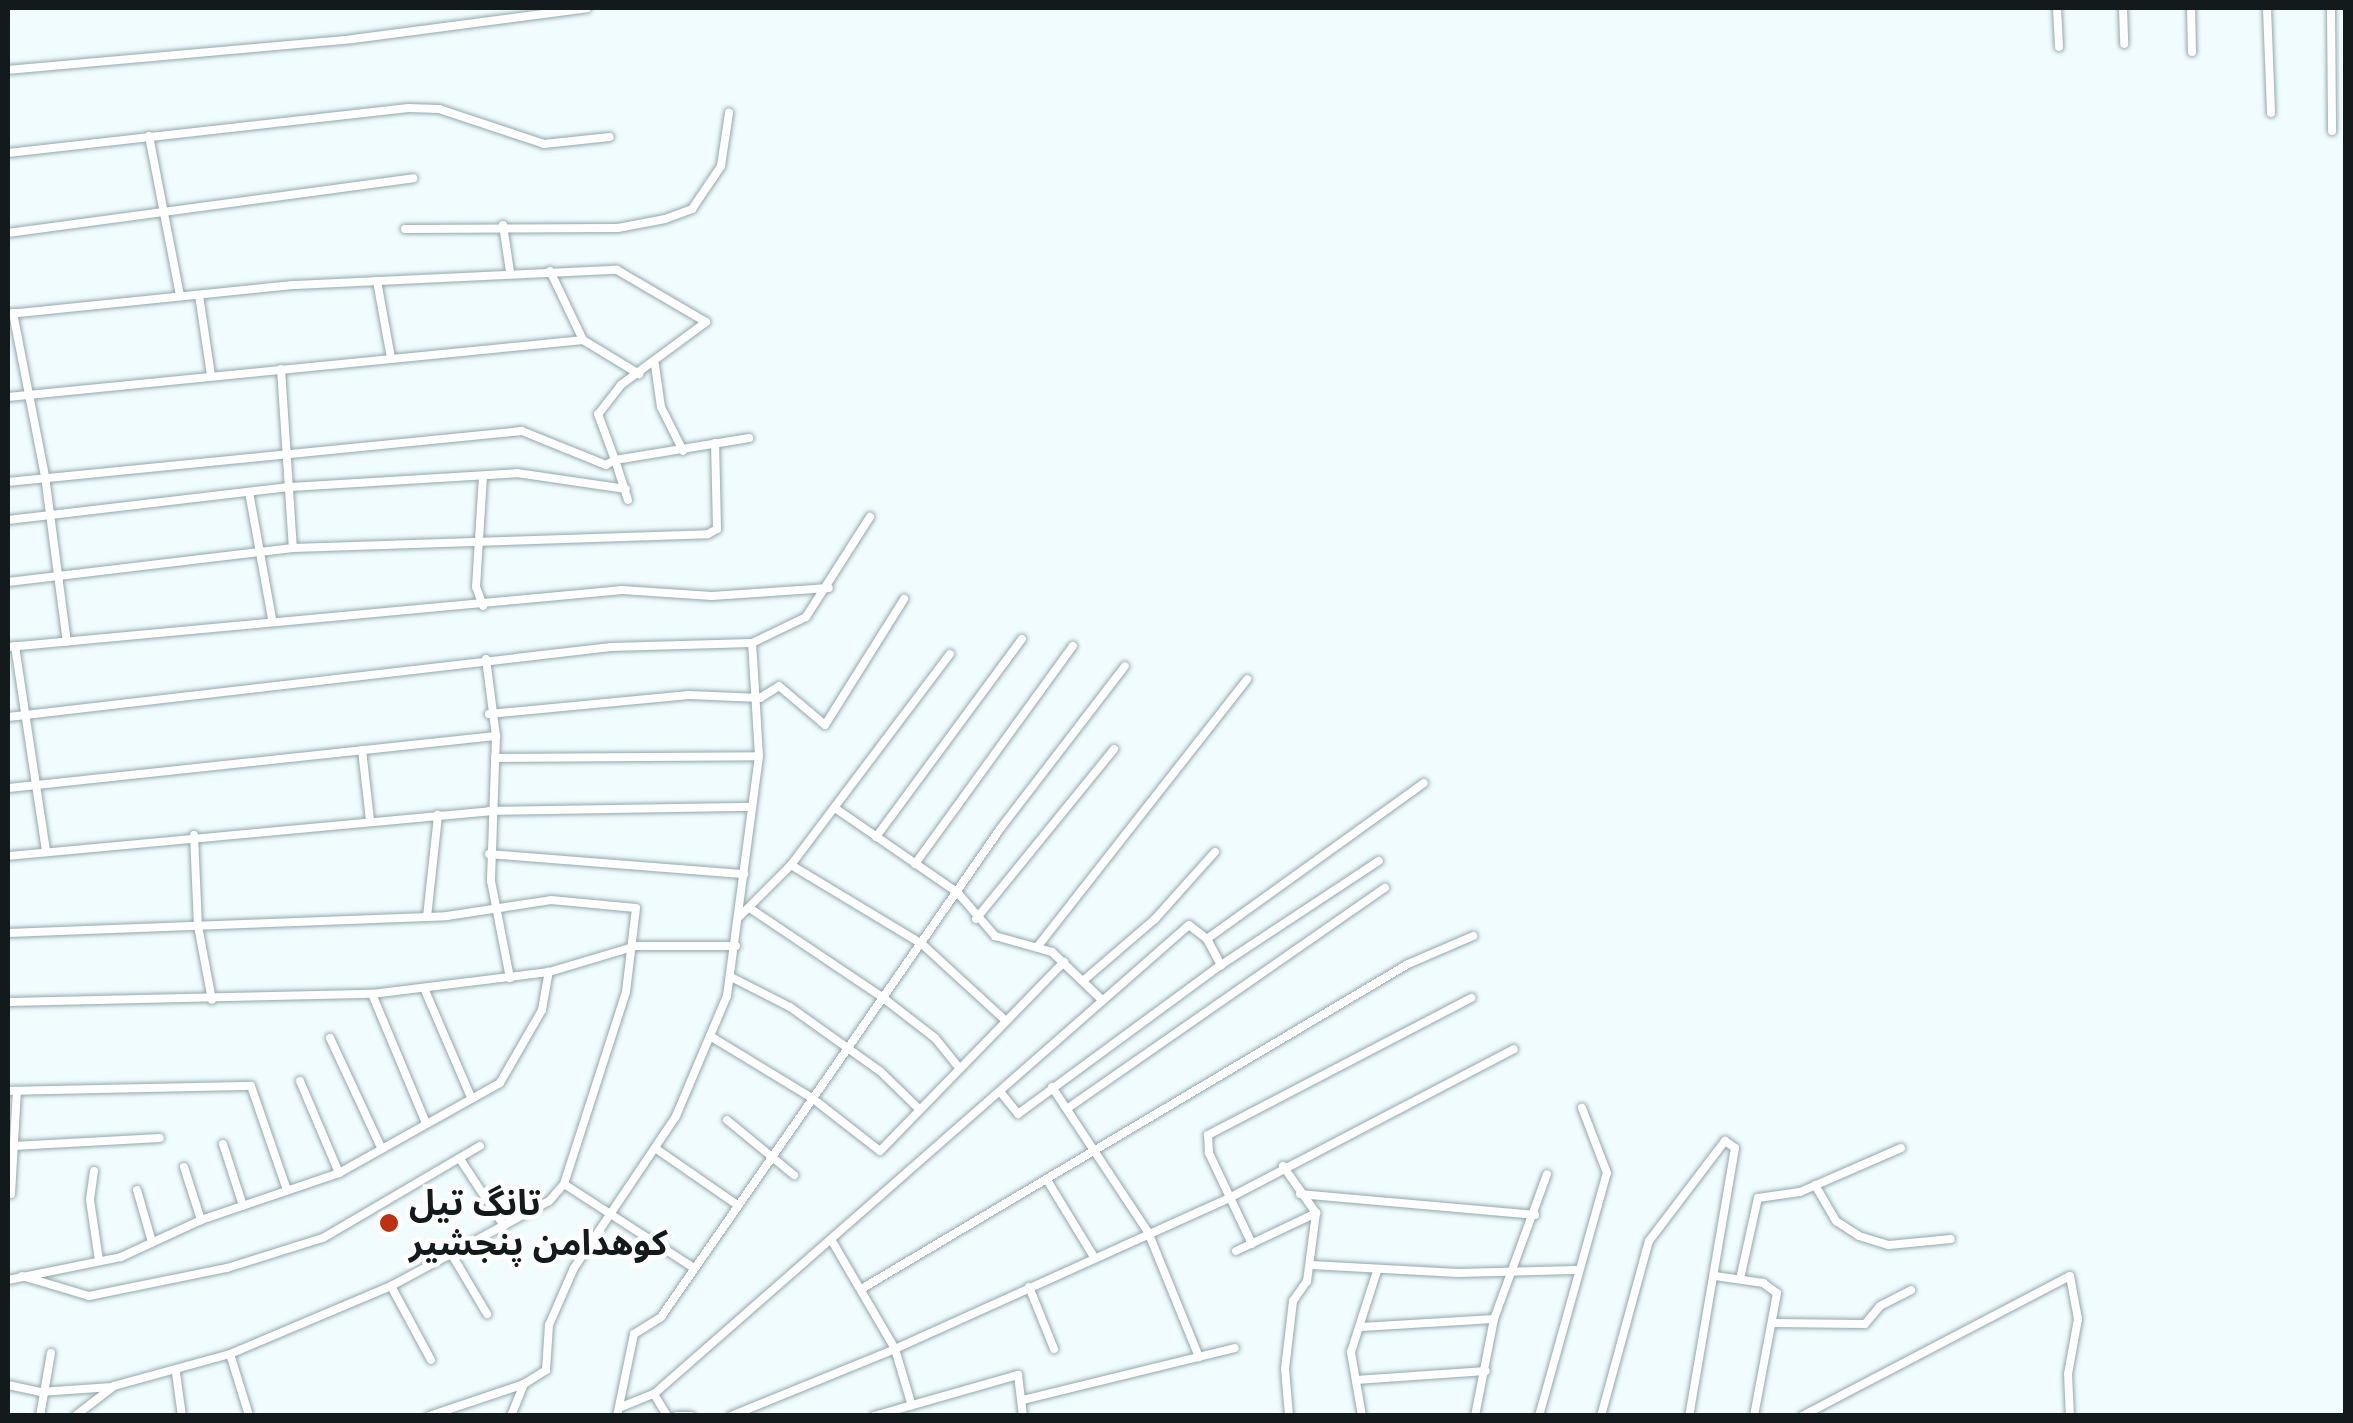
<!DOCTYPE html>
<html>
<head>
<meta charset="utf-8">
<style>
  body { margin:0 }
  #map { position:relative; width:2353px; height:1423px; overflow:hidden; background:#f0fcfe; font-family:Lora,"Noto Sans Arabic",serif }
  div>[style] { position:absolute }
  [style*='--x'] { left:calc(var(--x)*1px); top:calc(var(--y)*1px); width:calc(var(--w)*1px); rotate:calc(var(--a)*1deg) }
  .roads { filter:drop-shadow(0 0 2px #93a7aa) drop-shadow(0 0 2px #93a7aa) }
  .street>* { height:8px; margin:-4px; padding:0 4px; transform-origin:4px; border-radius:4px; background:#fff }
  .dots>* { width:28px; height:28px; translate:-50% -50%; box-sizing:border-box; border:5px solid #fff; border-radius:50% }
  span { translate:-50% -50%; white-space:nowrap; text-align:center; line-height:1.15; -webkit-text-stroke:9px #fff; paint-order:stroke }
  .poi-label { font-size:35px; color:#131a1b; font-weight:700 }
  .left { translate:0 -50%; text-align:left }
  .frame { position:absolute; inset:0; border:10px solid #131a1b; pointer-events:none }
</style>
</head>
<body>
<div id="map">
  <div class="roads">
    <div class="street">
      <i style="--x:2057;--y:8;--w:39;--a:87"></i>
      <i style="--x:2123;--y:8;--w:36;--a:88"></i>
      <i style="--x:2191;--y:8;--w:44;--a:88.7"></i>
      <i style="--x:2267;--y:8;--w:105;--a:87.8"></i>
      <i style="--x:2331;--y:8;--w:123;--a:89.5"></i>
      <i style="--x:8;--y:70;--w:346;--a:-5.1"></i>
      <i style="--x:353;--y:39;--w:236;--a:-7.5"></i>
      <i style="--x:149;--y:136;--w:163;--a:79"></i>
      <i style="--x:8;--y:153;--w:403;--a:-6.4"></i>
      <i style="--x:408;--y:108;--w:31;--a:2"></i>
      <i style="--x:439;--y:109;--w:111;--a:18.4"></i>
      <i style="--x:544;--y:144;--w:66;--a:-6.1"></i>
      <i style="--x:503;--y:225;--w:48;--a:81.5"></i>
      <i style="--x:405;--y:229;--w:213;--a:-0.3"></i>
      <i style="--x:618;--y:228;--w:48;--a:-10.8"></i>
      <i style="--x:665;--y:219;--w:29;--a:-20"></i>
      <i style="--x:692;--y:209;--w:52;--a:-56"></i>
      <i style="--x:721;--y:166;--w:54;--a:-81.4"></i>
      <i style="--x:8;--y:233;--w:409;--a:-7.7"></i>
      <i style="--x:550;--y:271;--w:76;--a:64.4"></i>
      <i style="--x:377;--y:281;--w:78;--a:79.7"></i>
      <i style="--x:199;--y:295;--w:81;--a:81.5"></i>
      <i style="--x:13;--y:313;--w:166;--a:78.9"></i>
      <i style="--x:45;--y:476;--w:167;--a:82.5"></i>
      <i style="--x:8;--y:314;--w:287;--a:-5.8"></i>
      <i style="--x:294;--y:285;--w:323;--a:-2.7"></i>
      <i style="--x:617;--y:270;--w:103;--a:30.3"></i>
      <i style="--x:706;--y:322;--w:106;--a:143.5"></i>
      <i style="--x:621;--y:385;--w:37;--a:128"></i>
      <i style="--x:598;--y:414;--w:49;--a:69.7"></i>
      <i style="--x:615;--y:460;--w:10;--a:151"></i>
      <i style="--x:606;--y:465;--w:91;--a:-158"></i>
      <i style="--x:522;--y:431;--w:517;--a:174.33"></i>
      <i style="--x:655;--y:365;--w:42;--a:81.9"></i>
      <i style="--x:661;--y:407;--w:49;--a:63.4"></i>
      <i style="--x:281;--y:369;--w:179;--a:86.2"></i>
      <i style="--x:8;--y:397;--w:578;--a:-5.66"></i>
      <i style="--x:583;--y:340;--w:66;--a:31.3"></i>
      <i style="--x:249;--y:492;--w:128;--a:79.7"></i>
      <i style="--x:628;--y:500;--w:42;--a:-108"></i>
      <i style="--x:615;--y:460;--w:136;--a:-9.3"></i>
      <i style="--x:8;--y:520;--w:285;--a:-6.7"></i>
      <i style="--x:291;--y:487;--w:226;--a:-3.5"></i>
      <i style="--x:517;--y:473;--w:110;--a:8.4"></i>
      <i style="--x:8;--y:582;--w:287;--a:-6.8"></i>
      <i style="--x:293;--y:548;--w:415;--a:-1.9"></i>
      <i style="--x:708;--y:534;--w:10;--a:-29"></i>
      <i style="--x:717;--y:529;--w:86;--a:-91.3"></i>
      <i style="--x:483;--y:606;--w:20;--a:-110"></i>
      <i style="--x:476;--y:587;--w:111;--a:-86.4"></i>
      <i style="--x:15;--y:646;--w:207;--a:81.4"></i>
      <i style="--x:8;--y:647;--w:617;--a:-5.3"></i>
      <i style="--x:622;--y:590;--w:90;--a:3.8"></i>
      <i style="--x:712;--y:596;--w:117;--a:-3.9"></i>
      <i style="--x:486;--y:659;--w:78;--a:82.6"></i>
      <i style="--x:496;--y:736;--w:145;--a:92"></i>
      <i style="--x:491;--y:881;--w:99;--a:78.9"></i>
      <i style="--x:489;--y:714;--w:201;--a:-5.4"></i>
      <i style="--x:689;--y:695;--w:71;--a:2.4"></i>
      <i style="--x:760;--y:698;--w:22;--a:-32"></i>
      <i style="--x:779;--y:686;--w:60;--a:40.3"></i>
      <i style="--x:825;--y:725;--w:149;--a:-57.9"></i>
      <i style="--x:8;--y:717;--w:607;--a:-6.62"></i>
      <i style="--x:611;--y:647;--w:141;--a:-1.6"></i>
      <i style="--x:752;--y:643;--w:60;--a:-25.7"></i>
      <i style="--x:806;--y:617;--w:119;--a:-57.4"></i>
      <i style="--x:362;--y:750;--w:70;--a:83.5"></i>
      <i style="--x:495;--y:758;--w:264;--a:-0.4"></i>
      <i style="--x:8;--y:788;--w:491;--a:-6.1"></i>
      <i style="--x:835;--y:808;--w:150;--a:34.6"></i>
      <i style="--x:958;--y:893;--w:57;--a:49.3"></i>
      <i style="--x:995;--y:936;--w:59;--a:15.7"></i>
      <i style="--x:1052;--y:952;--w:69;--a:43.8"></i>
      <i style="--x:194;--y:835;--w:91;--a:87.5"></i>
      <i style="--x:198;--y:926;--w:75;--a:79.3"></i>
      <i style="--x:876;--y:837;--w:246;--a:-53.6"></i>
      <i style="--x:489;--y:854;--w:256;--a:4.5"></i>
      <i style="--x:8;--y:856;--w:483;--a:-5.3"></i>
      <i style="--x:489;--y:811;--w:262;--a:-0.9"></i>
      <i style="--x:915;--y:864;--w:269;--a:-54.1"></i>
      <i style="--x:791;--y:865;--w:153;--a:31.1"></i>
      <i style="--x:922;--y:944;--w:113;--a:42.5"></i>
      <i style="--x:751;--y:909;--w:158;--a:33.9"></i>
      <i style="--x:882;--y:997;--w:67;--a:37.7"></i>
      <i style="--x:935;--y:1038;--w:38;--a:51"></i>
      <i style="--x:740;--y:916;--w:72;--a:-45"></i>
      <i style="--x:791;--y:865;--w:264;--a:-53"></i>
      <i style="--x:427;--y:917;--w:103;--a:-83.8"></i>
      <i style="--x:976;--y:919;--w:219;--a:-50.9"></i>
      <i style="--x:8;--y:933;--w:439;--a:-2.2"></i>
      <i style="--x:447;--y:916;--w:105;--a:-8.7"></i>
      <i style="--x:551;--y:900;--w:85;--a:5.4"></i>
      <i style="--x:636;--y:908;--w:85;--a:96.8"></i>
      <i style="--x:626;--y:992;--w:202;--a:107.9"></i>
      <i style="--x:564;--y:1184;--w:23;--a:131"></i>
      <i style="--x:549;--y:1201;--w:179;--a:151.7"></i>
      <i style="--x:391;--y:1286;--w:175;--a:157.1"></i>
      <i style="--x:230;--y:1354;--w:120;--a:164.6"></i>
      <i style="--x:114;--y:1386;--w:49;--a:142.4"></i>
      <i style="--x:1207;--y:939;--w:267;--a:-35.7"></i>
      <i style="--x:1038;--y:946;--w:339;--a:-51.9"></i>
      <i style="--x:731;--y:977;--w:66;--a:27"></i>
      <i style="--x:790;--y:1007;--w:112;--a:35.5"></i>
      <i style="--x:881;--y:1072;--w:54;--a:44.3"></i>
      <i style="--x:1084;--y:980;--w:94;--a:-40.7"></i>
      <i style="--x:1155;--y:919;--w:90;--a:-48.2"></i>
      <i style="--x:424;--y:988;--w:119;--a:66.7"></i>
      <i style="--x:372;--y:994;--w:140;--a:67.3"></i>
      <i style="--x:8;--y:1002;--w:364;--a:-1.3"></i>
      <i style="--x:372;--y:994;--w:178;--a:-7.1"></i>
      <i style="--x:549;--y:972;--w:91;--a:-16.6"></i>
      <i style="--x:636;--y:946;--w:100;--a:0"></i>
      <i style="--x:710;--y:1036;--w:119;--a:31.3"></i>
      <i style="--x:812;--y:1098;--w:86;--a:37.9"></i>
      <i style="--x:880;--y:1151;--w:264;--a:-45.8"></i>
      <i style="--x:330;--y:1038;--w:118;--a:65"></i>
      <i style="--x:300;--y:1081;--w:100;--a:67"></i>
      <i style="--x:1052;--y:1087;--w:174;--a:56.5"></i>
      <i style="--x:1148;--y:1232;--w:135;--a:67.8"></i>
      <i style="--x:8;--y:1091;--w:243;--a:-1.2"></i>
      <i style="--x:251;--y:1086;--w:110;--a:70.9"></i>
      <i style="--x:1002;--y:1094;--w:26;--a:51"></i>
      <i style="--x:1018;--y:1114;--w:252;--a:-36.3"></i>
      <i style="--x:1221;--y:965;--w:189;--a:-33.4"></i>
      <i style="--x:1068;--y:1108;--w:386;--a:-34.8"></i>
      <i style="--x:727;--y:1120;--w:87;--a:39.4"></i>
      <i style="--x:223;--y:1144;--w:65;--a:72.1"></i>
      <i style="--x:13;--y:1146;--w:147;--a:-3.1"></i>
      <i style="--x:655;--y:1148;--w:98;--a:34.7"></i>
      <i style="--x:460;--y:1159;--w:80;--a:56.7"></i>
      <i style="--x:1283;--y:1166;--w:57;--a:54.9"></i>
      <i style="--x:1316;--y:1213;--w:69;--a:97.5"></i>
      <i style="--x:1307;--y:1281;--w:24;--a:125"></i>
      <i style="--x:1293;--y:1301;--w:68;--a:96.7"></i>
      <i style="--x:1285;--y:1369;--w:47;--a:85.1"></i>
      <i style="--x:184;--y:1167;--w:56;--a:72.2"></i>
      <i style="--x:94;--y:1171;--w:29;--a:98"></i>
      <i style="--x:90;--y:1200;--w:61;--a:81.5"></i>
      <i style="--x:1047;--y:1180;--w:90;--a:58.6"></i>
      <i style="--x:564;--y:1184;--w:155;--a:32.9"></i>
      <i style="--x:1815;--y:1185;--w:42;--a:59.7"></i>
      <i style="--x:1836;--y:1221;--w:27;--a:33"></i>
      <i style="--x:1859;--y:1236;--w:31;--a:17"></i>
      <i style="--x:1889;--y:1245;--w:62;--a:-5.5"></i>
      <i style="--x:137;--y:1190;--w:54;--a:73.9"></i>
      <i style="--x:11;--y:1194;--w:103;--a:-86.7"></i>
      <i style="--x:1300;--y:1194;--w:236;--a:5.1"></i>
      <i style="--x:832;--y:1241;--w:125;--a:59.7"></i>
      <i style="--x:895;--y:1349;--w:59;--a:73.4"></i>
      <i style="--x:1252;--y:1244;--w:101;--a:-115.3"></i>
      <i style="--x:1209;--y:1153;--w:18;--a:-93"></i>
      <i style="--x:1208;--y:1135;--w:297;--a:-27.5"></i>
      <i style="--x:1236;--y:1251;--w:89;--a:-25.4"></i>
      <i style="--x:452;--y:1255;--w:69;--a:59.3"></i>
      <i style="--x:1311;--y:1265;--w:147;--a:3.1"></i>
      <i style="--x:1458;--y:1273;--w:117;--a:-1.5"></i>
      <i style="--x:22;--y:1276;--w:70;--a:16.6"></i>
      <i style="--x:89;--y:1296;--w:141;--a:-11.5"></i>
      <i style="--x:227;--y:1268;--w:101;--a:-17.4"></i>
      <i style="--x:323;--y:1238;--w:182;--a:-30.4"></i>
      <i style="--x:1715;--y:1276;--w:49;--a:8.3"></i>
      <i style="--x:1763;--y:1283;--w:17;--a:36"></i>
      <i style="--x:1777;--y:1293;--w:125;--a:100.6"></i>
      <i style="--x:1740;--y:1279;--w:83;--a:-77.5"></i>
      <i style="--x:1758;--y:1198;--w:42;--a:-8.1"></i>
      <i style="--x:1800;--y:1192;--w:110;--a:-23.5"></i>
      <i style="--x:8;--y:1280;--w:115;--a:-11.5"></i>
      <i style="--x:121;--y:1257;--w:88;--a:-24.8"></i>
      <i style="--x:201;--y:1220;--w:146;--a:-18.8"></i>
      <i style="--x:339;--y:1173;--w:184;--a:-29.2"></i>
      <i style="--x:500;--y:1083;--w:84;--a:-60.1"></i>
      <i style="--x:542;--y:1010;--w:39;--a:-80"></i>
      <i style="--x:391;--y:1286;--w:84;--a:61.6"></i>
      <i style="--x:1029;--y:1287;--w:67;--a:68"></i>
      <i style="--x:863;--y:1288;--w:634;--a:-30.73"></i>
      <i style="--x:1408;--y:964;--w:71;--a:-23.3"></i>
      <i style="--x:1772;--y:1323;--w:93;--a:0.6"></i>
      <i style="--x:1865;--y:1324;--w:23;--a:-50"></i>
      <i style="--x:1880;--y:1306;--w:35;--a:-27"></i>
      <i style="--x:1361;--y:1327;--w:133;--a:-3.4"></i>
      <i style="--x:230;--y:1354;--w:61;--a:72.8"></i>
      <i style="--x:176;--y:1373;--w:43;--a:82.1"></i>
      <i style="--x:1356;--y:1380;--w:130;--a:-4"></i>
      <i style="--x:8;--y:1385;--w:33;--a:12"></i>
      <i style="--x:40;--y:1392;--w:72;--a:-4"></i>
      <i style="--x:654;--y:1394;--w:26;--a:59"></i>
      <i style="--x:1023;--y:1400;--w:218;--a:-13.8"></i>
      <i style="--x:621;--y:1407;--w:35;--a:-22"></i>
      <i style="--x:654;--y:1394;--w:711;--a:-41.24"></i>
      <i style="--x:1189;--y:925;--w:23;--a:38"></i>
      <i style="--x:1207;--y:939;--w:30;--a:62"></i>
      <i style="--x:40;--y:1416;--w:64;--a:-80.1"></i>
      <i style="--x:429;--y:1416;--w:100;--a:-18.6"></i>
      <i style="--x:524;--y:1384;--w:26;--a:-32"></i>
      <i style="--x:546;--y:1370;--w:45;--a:-86.2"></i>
      <i style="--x:549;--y:1325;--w:62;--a:-66.3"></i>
      <i style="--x:574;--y:1268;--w:183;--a:-56.1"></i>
      <i style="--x:676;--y:1116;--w:130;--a:-67"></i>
      <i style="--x:727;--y:996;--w:242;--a:-82.4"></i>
      <i style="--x:759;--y:756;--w:113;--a:-93.5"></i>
      <i style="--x:511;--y:1416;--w:35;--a:-68"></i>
      <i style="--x:617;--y:1416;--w:84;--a:-78.3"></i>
      <i style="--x:634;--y:1334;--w:32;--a:-32"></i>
      <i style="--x:661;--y:1317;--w:594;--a:-55.21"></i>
      <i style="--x:1000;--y:829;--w:205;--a:-52.5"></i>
      <i style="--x:677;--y:1416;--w:14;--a:0"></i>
      <i style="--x:731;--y:1416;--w:177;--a:-22.2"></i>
      <i style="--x:895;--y:1349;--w:369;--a:-24.3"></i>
      <i style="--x:1231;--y:1197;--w:319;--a:-27.6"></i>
      <i style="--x:874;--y:1416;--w:150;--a:-15.9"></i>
      <i style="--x:1018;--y:1375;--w:41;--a:83"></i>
      <i style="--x:1362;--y:1416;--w:65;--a:-99.8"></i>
      <i style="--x:1351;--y:1352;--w:85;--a:-72.2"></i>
      <i style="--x:1475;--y:1416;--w:99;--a:-78.9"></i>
      <i style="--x:1494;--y:1319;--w:154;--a:-69.9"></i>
      <i style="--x:1539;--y:1416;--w:252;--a:-74.4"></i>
      <i style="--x:1607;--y:1173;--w:70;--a:-111"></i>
      <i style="--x:1601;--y:1416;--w:181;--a:-74.7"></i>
      <i style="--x:1649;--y:1241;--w:126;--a:-52.8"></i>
      <i style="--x:1725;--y:1141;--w:12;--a:35"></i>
      <i style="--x:1735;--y:1148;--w:272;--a:99.7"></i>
      <i style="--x:1802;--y:1416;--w:302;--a:-27.6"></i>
      <i style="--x:2070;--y:1276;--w:44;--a:79.5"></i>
      <i style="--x:2078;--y:1319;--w:56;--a:100.3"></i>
      <i style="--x:2068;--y:1374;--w:42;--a:87.3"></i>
    </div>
  </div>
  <div class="dots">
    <i style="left:389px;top:1223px;background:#bc3113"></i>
  </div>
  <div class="poi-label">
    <span class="left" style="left:409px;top:1223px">تانگ تیل<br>کوهدامن پنجشیر</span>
  </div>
  <div class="frame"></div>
</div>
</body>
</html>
